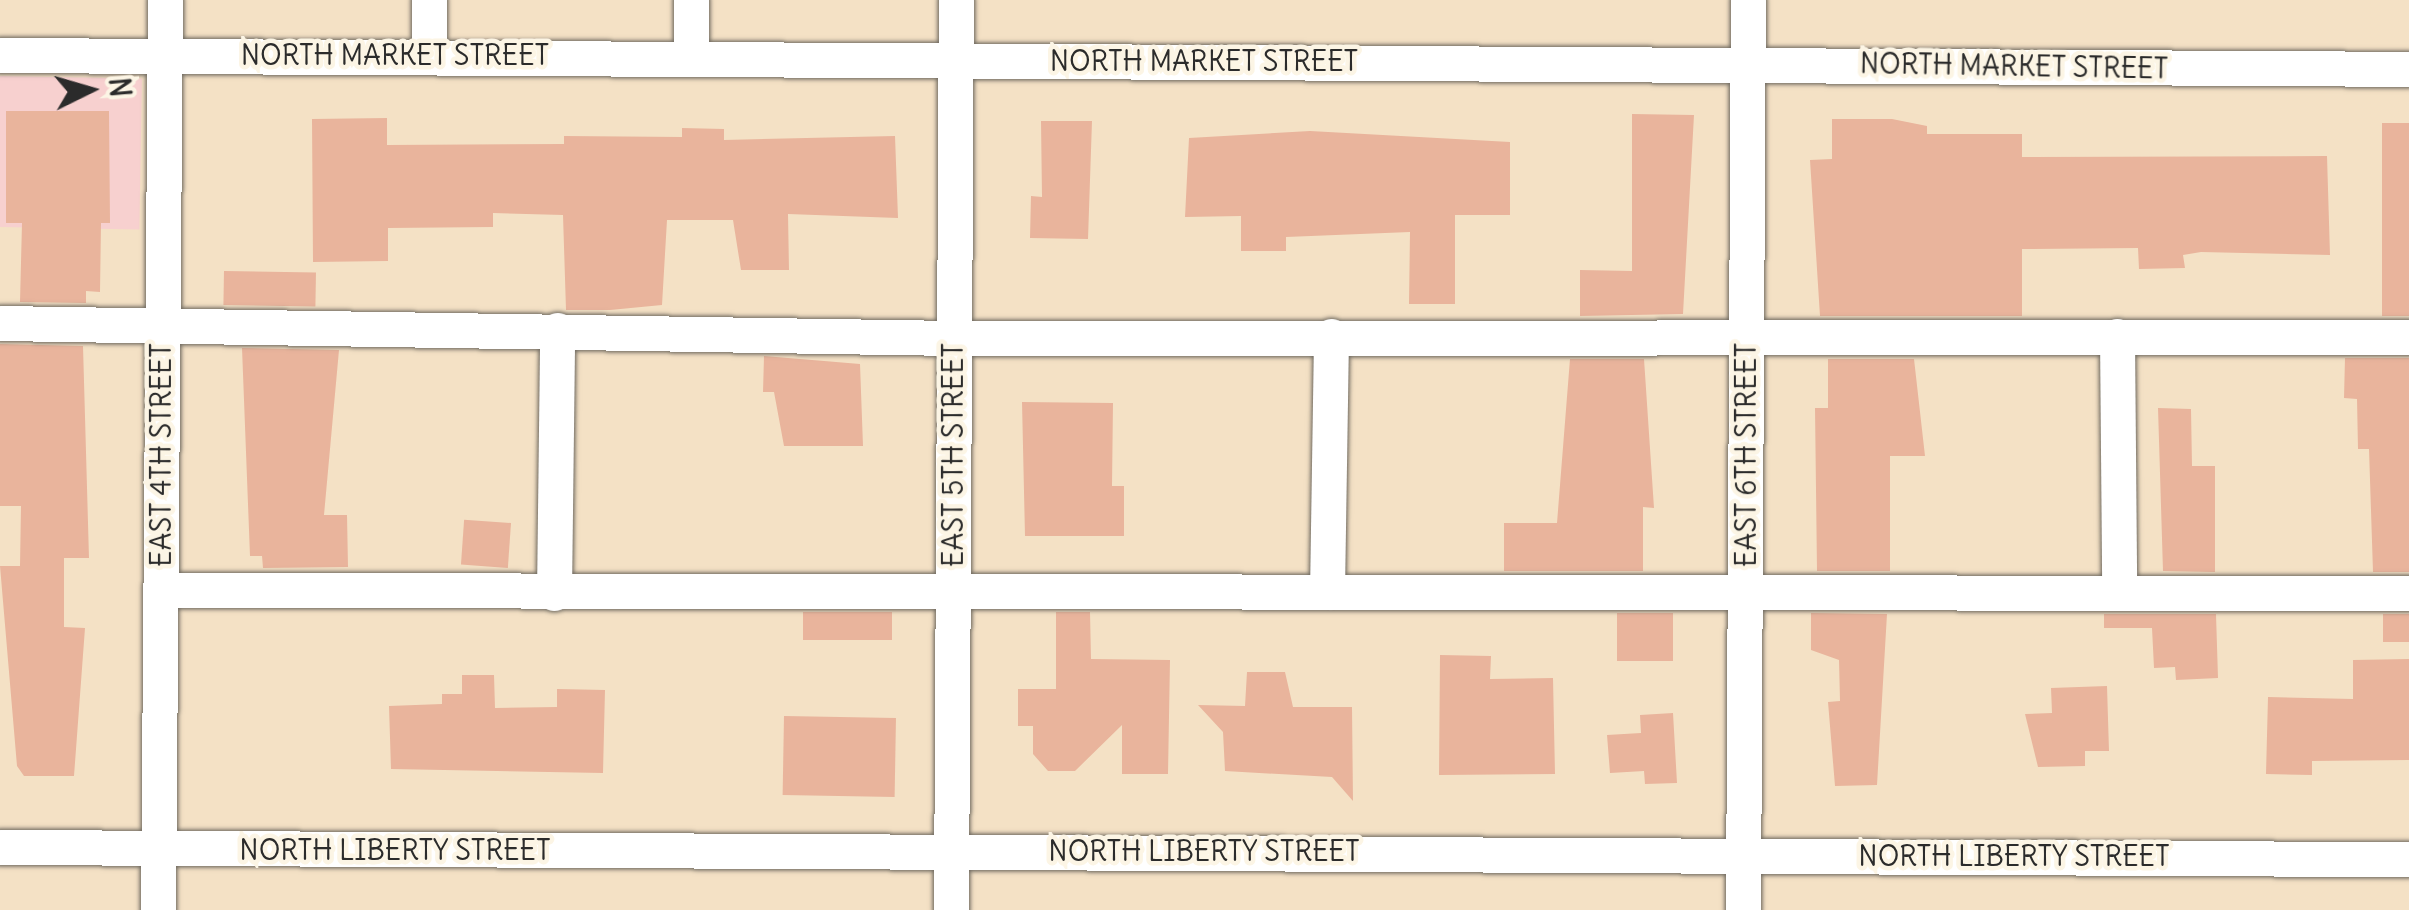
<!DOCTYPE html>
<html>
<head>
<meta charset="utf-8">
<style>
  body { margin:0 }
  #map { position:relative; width:2409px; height:910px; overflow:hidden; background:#f4e1c5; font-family:Delius,sans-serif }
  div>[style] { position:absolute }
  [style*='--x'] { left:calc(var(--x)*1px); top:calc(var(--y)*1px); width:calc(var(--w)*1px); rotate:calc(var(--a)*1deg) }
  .built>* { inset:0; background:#f7d0cf; transform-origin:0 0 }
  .building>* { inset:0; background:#e9b49c; transform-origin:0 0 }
  .roads { filter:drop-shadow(0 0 2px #716b61) drop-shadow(0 0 2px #716b61) }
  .minor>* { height:35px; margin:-17.5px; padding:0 17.5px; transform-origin:17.5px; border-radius:17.5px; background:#fff }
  span { translate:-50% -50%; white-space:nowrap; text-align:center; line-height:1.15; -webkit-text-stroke:9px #fcf5e5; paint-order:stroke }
  .street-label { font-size:28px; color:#2b2b2b }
  .north { position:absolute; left:40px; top:40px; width:100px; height:100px; -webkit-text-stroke:8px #fcf5e5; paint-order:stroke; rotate:85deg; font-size:28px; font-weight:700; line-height:40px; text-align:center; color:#2b2b2b }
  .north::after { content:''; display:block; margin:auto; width:35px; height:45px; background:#2b2b2b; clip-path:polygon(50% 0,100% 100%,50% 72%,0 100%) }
</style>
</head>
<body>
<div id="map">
  <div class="built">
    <i style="left:0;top:76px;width:142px;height:151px;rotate:1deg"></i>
  </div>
  <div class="building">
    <i style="clip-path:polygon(6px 111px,109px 111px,110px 223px,101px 223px,100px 292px,86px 291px,86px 303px,20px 302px,22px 223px,6px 223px)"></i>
    <i style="clip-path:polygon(1632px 114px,1694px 115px,1683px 314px,1580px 316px,1580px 270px,1632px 271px)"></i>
    <i style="clip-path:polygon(387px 118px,387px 145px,564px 144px,564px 136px,682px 137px,682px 128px,724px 129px,724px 140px,895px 136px,898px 218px,788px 214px,789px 270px,741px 270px,733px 220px,667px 220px,662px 305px,610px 310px,566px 310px,563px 215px,493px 213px,493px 227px,388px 228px,388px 261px,313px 262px,312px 119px)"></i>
    <i style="clip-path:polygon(1832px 119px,1892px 119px,1927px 126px,1927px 134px,2022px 134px,2022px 157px,2327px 156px,2330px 255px,2201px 252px,2183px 255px,2185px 268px,2139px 269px,2138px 248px,2022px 249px,2022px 316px,1820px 316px,1810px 160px,1832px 159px)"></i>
    <i style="clip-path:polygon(1041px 121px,1092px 121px,1088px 239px,1030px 238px,1031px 196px,1042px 197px)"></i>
    <i style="left:2382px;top:123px;width:27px;height:193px"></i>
    <i style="clip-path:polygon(1310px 131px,1510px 142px,1510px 215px,1455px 215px,1455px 304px,1409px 304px,1410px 232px,1286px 237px,1286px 251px,1241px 251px,1241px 216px,1185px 217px,1189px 138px)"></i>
    <i style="left:224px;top:271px;width:92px;height:34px;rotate:1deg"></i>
    <i style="clip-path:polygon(0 344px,83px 346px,89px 558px,64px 558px,64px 627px,85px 628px,74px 776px,24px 776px,17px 766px,0 566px,20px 566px,21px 506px,0 506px)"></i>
    <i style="clip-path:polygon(242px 348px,339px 350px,324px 515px,347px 515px,348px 567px,263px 568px,262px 556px,250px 556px)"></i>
    <i style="clip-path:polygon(764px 356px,860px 364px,863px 446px,784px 446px,774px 392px,763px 392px)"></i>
    <i style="clip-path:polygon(2345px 358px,2409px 358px,2409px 572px,2373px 572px,2369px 449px,2358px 449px,2357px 399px,2344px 398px)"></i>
    <i style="clip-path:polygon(1570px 359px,1644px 359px,1654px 508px,1643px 507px,1643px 571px,1504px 571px,1504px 523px,1557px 523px)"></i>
    <i style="clip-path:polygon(1828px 359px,1914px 359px,1925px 456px,1890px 456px,1890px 571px,1817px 571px,1815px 408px,1828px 408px)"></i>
    <i style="clip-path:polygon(1022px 402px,1113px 403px,1112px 486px,1124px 486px,1124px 536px,1025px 536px)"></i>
    <i style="clip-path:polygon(2158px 408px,2191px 409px,2192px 466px,2215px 466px,2215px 572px,2163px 571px)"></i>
    <i style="left:511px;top:523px;width:45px;height:47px;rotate:94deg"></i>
    <i style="left:803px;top:612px;width:89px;height:28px"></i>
    <i style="clip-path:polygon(1056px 612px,1090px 612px,1091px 659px,1170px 660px,1168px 774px,1122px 774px,1122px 725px,1075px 771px,1048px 771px,1033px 754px,1033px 726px,1018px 726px,1018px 689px,1056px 689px)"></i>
    <i style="left:1617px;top:613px;width:56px;height:48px"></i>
    <i style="clip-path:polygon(1811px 613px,1887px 614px,1877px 785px,1835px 786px,1828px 702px,1840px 701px,1839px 660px,1811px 650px)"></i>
    <i style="clip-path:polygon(2104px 614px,2216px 614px,2218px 678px,2176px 680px,2175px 667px,2154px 668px,2152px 628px,2104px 628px)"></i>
    <i style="left:2383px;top:614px;width:26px;height:28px"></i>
    <i style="clip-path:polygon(1440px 655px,1491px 656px,1490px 679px,1553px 678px,1555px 774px,1439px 775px)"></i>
    <i style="clip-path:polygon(2409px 659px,2409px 760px,2312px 761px,2312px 775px,2266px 774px,2268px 697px,2353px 699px,2353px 660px)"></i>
    <i style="clip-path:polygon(1247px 672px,1285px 672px,1293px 707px,1352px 707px,1353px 801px,1332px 777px,1225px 771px,1223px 732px,1198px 705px,1245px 706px)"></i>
    <i style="clip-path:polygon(462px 675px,494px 675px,495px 708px,557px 707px,557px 689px,605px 690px,603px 773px,391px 769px,389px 706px,442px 704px,442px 694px,462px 694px)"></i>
    <i style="clip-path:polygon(2107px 686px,2109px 751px,2085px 751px,2085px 766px,2038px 767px,2025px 714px,2052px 713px,2051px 688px)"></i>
    <i style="clip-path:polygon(1673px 713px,1677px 783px,1645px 784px,1644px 771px,1610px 773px,1607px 735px,1641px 733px,1640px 715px)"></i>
    <i style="left:784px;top:716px;width:112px;height:79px;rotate:1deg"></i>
  </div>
  <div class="roads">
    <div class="minor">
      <i style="--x:0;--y:55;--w:2409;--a:0.33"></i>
      <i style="--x:429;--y:55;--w:55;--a:-90"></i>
      <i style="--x:691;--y:55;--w:55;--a:-90"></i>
      <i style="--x:0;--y:323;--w:954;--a:0.9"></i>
      <i style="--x:954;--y:338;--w:1455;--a:-0.04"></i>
      <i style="--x:2117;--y:336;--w:252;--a:89.5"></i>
      <i style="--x:160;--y:590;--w:2249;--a:0.08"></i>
      <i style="--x:1327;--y:592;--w:256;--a:-89.1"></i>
      <i style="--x:554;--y:593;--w:263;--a:-89.3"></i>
      <i style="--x:0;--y:847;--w:2409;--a:0.29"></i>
      <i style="--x:158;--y:910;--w:910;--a:-89.56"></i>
      <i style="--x:951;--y:910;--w:910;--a:-89.69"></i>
      <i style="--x:1743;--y:910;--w:910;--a:-89.69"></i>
    </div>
  </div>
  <div class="street-label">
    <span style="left:395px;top:55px">NORTH MARKET STREET</span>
    <span style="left:1204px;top:61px">NORTH MARKET STREET</span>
    <span style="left:2014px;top:66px;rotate:1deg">NORTH MARKET STREET</span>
    <span style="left:161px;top:455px;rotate:-90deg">EAST 4TH STREET</span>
    <span style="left:953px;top:455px;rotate:-90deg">EAST 5TH STREET</span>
    <span style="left:1746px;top:455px;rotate:-90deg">EAST 6TH STREET</span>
    <span style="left:395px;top:850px">NORTH LIBERTY STREET</span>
    <span style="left:1204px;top:851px">NORTH LIBERTY STREET</span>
    <span style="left:2014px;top:856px">NORTH LIBERTY STREET</span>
  </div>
  <div class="north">N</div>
</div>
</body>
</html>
